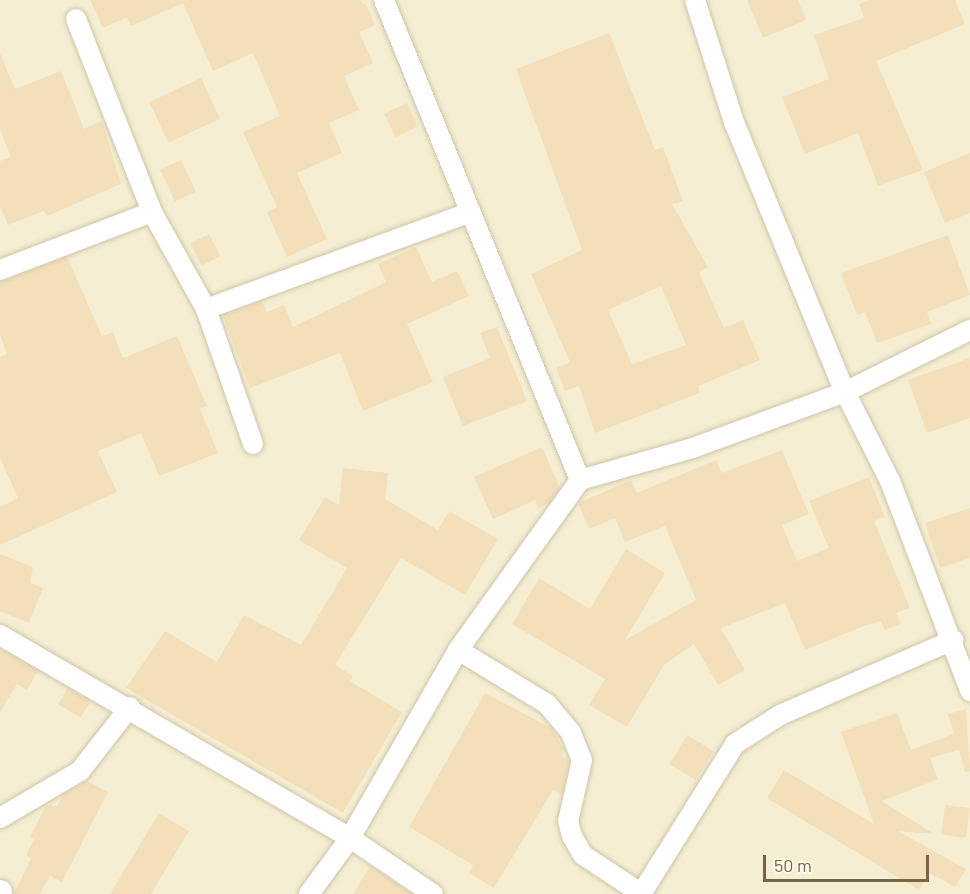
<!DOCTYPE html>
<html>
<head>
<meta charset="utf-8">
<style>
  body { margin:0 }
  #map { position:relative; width:970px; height:894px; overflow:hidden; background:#fdfae4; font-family:Barlow,sans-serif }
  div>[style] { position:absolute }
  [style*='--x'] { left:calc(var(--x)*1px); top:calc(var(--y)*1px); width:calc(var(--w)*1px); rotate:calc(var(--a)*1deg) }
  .residential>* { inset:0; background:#f5eed2; transform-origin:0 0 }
  .building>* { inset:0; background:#f3e0bb; transform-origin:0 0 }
  .roads { filter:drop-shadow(0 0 2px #cfc4aa) drop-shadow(0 0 2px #cfc4aa) }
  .minor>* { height:20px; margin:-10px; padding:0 10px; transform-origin:10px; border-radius:10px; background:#fff }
  .tertiary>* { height:24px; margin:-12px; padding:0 12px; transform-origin:12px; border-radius:12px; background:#fff }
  span { translate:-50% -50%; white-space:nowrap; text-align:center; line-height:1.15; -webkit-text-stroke:4.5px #fffceb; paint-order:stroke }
  .scale { position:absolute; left:763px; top:855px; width:166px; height:27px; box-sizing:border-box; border:3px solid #776549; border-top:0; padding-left:8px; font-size:18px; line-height:21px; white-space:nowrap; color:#776549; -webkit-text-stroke:4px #fffceb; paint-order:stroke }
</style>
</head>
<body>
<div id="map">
  <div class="residential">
    <i style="left:0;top:0;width:970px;height:894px"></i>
  </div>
  <div class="building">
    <i style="clip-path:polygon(90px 0,359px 0,367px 6px,375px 25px,359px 32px,373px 63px,344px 76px,359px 110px,329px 123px,342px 153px,297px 173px,327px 239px,287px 257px,267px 212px,277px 207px,243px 132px,280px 116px,253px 53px,213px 71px,183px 3px,131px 26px,127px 17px,103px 28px)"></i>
    <i style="clip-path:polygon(747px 0,798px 0,806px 20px,763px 38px)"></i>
    <i style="clip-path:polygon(869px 0,955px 0,965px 24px,876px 61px,923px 170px,878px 186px,858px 133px,805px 154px,782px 97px,829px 79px,814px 35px,864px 18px,859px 4px)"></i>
    <i style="clip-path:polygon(evenodd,609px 33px,655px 150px,663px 147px,683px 201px,672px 204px,708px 267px,699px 272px,724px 328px,743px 320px,760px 360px,698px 386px,700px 393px,595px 433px,579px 386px,565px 391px,556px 368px,570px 362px,531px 274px,582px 250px,516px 69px,609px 33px,661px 286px,686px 345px,632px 364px,608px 310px,661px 286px)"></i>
    <i style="clip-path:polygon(0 53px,15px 89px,61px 71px,84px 129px,102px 121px,121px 184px,47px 216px,44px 211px,8px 225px,0 206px,0 161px,11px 157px,0 129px)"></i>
    <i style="left:201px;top:78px;width:45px;height:57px;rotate:65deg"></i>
    <i style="left:407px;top:103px;width:26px;height:25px;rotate:65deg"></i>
    <i style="clip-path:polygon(970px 153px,970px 213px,945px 223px,924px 172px)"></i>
    <i style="left:181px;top:160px;width:35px;height:23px;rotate:65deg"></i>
    <i style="left:209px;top:234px;width:25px;height:21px;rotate:63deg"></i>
    <i style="clip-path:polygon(948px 235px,970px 295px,927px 312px,931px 324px,877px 343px,865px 312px,857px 315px,841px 273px)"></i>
    <i style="clip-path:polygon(416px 247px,432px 282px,457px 271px,469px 296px,407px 324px,433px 382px,363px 411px,340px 353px,250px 388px,223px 316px,262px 301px,267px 312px,284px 305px,293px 327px,386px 282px,378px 264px)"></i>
    <i style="clip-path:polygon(67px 257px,102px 336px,113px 332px,123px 358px,177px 336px,207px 406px,200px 409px,218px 453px,159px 476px,141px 433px,98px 451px,117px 492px,0 545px,0 507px,18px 498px,0 458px,0 357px,7px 354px,0 335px,0 282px)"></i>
    <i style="clip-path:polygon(497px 327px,527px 401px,463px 426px,443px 377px,490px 358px,480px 333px)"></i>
    <i style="clip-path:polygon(970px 358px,970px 418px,927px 433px,908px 380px)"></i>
    <i style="clip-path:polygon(542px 447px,560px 488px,549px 503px,538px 508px,535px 500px,493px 519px,474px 477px)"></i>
    <i style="clip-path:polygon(782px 450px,809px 514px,782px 525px,797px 561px,829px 548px,809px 501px,869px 477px,885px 517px,874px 521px,910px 608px,896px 613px,900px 624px,885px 630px,881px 621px,864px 626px,805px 650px,785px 603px,721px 628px,745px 670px,718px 685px,694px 644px,664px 665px,627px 727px,589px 705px,605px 679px,512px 624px,539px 578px,590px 609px,626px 549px,665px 573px,625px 640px,696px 600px,665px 526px,625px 542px,615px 518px,589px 529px,578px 503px,631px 480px,637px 493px,716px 460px,722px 473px)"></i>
    <i style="clip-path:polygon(343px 468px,388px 473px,385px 499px,438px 530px,449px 511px,498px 539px,465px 595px,401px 558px,335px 665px,353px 676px,350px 681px,402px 712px,343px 813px,126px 688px,165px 631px,217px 662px,244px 615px,301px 645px,347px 568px,299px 540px,325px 497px,339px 505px)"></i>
    <i style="clip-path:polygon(970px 508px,970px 558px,940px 568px,925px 523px)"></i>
    <i style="clip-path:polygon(0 554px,33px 567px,30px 583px,43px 588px,29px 623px,0 611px)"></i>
    <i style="clip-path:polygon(0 649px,38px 671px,27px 690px,17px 684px,0 712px)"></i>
    <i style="left:68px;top:688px;width:26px;height:19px;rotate:31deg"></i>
    <i style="clip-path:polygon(485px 693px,551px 728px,565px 750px,561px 756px,569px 761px,562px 794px,553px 790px,494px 888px,469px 873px,473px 865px,409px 827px)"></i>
    <i style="clip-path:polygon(966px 709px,970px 771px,965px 772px,959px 750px,930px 758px,938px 779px,882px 801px,934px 834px,898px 831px,966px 869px,955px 887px,929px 873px,919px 890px,767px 798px,784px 770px,874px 824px,841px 732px,897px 713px,911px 750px,954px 734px,948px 714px)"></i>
    <i style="left:687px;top:735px;width:31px;height:34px;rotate:31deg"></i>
    <i style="clip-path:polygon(87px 781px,108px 792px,62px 882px,50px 876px,40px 894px,14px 894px,31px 858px,26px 855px,34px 839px,30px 837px,46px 805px,57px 806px,63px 795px)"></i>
    <i style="left:945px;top:805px;width:25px;height:30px;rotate:7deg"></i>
    <i style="clip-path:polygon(159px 813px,189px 831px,151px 894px,110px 894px)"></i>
    <i style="clip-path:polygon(370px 866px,412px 894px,353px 894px)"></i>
  </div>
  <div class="roads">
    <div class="minor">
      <i style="--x:384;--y:0;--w:518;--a:67.79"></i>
      <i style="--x:695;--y:0;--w:128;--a:72.3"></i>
      <i style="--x:734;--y:122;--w:292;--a:67.7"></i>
      <i style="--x:845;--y:392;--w:100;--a:63.2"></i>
      <i style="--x:890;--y:481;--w:225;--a:69.1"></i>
      <i style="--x:76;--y:19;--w:207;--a:68.5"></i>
      <i style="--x:152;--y:212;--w:111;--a:60.9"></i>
      <i style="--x:206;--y:309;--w:143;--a:70.8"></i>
      <i style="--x:0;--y:270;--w:163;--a:-20.9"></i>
      <i style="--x:206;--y:309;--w:280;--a:-20.1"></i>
      <i style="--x:0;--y:635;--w:405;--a:30.1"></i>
      <i style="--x:350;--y:838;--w:100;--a:34"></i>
      <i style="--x:458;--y:650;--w:104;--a:31.2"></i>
      <i style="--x:547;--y:704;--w:38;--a:50"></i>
      <i style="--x:571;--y:733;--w:29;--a:68"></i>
      <i style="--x:582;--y:760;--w:63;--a:102.9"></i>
      <i style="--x:568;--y:821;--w:16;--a:75"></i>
      <i style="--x:572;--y:836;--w:22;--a:60"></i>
      <i style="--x:583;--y:855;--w:71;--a:33.5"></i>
      <i style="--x:0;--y:818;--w:93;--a:-30.4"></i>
      <i style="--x:80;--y:771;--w:81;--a:-52"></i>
      <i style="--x:309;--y:894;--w:69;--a:-53.8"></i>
      <i style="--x:350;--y:838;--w:217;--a:-60.1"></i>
      <i style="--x:458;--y:650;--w:209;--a:-54.3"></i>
      <i style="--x:580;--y:480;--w:117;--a:-15.8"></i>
      <i style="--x:693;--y:448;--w:162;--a:-20.2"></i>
      <i style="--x:845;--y:392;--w:140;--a:-26.4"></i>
      <i style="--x:641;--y:894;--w:177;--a:-57.9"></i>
      <i style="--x:735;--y:744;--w:54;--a:-32.8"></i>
      <i style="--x:780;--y:715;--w:189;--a:-23.4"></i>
    </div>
    <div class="tertiary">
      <i style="--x:0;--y:892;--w:2;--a:90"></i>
    </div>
  </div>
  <div class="scale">50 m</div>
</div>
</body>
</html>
